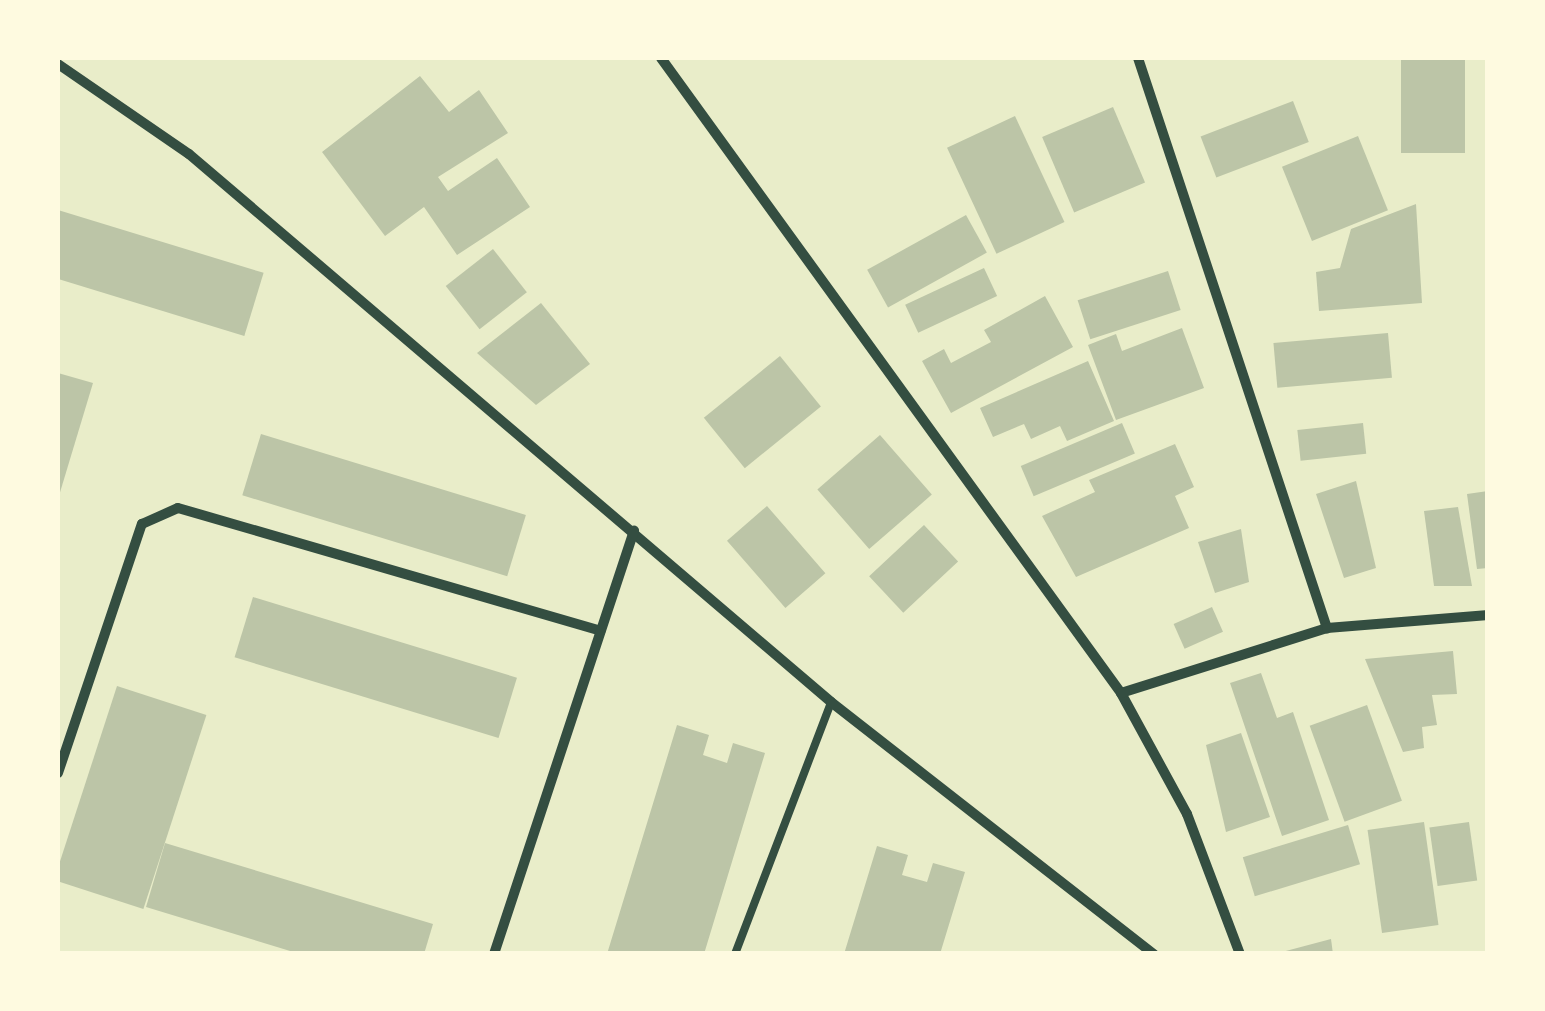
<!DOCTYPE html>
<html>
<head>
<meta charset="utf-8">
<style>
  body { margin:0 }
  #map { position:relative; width:1545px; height:1011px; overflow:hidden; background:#e9edc9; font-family:"Archivo Narrow",sans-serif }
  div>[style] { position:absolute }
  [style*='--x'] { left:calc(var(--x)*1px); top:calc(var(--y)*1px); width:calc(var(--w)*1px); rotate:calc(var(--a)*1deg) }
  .building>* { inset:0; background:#bcc5a7; transform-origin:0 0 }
  .service>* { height:8px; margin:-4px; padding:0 4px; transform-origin:4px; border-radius:4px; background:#344e41 }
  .minor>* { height:10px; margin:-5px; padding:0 5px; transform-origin:5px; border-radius:5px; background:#344e41 }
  span { translate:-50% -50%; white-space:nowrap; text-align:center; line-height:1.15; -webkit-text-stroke:10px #fefae0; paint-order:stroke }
  .frame { position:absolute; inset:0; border:60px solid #fefae0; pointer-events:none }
</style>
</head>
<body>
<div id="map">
  <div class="building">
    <i style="left:1401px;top:58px;width:64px;height:95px"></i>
    <i style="clip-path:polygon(420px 76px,449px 112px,479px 90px,508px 133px,438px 177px,448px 191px,497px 158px,530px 207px,457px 255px,424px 207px,385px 236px,322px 152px)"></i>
    <i style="left:1293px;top:101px;width:44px;height:99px;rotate:69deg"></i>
    <i style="left:1113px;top:107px;width:82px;height:77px;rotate:67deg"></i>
    <i style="left:1015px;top:116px;width:117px;height:75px;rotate:65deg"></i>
    <i style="left:1358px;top:136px;width:80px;height:82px;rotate:68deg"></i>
    <i style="clip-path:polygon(1416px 204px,1422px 303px,1319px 311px,1316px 272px,1340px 268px,1351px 229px)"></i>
    <i style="left:58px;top:210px;width:215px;height:66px;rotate:17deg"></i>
    <i style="left:966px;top:215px;width:43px;height:113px;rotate:61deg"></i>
    <i style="left:493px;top:249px;width:55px;height:60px;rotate:52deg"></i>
    <i style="left:984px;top:268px;width:31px;height:87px;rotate:65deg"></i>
    <i style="left:1168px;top:271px;width:41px;height:95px;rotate:72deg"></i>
    <i style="clip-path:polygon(1045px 296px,1073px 347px,951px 413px,922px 361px,944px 349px,951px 363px,991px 342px,984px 330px)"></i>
    <i style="clip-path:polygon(541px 303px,590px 364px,536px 405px,477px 353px)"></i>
    <i style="clip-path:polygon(1182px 328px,1204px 388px,1116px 420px,1088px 345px,1116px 334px,1122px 351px)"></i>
    <i style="left:1388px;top:333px;width:45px;height:115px;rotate:85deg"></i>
    <i style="left:780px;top:356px;width:65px;height:98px;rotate:51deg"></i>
    <i style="clip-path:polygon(1088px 361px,1114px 421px,1067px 441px,1060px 426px,1031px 439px,1024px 424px,993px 437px,980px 408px)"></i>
    <i style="clip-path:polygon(58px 373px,93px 383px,58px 499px)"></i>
    <i style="left:1122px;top:423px;width:33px;height:110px;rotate:67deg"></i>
    <i style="left:1363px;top:423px;width:31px;height:66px;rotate:84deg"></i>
    <i style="left:261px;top:434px;width:277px;height:64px;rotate:17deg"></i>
    <i style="left:880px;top:435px;width:79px;height:83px;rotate:49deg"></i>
    <i style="clip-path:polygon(1175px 444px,1194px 487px,1175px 496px,1189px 528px,1076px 577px,1042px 516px,1095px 492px,1089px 480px)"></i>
    <i style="clip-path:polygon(1356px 481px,1376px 568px,1344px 578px,1316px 494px)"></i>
    <i style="clip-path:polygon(1488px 491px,1488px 568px,1477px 569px,1467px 494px)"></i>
    <i style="left:767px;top:506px;width:89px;height:53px;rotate:49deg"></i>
    <i style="clip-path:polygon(1458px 507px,1472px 586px,1434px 586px,1424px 511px)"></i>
    <i style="left:924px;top:525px;width:50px;height:75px;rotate:47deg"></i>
    <i style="clip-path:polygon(1241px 529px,1249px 582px,1215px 593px,1198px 542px)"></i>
    <i style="left:253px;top:597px;width:276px;height:63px;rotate:17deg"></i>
    <i style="left:1212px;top:607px;width:27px;height:42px;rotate:66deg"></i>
    <i style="clip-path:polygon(1453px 651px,1457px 694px,1432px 695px,1437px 725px,1422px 727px,1424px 748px,1403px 752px,1365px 659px)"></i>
    <i style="clip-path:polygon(1261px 673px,1277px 718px,1293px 712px,1329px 820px,1282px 836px,1230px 683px)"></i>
    <i style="left:117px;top:686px;width:94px;height:204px;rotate:18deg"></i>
    <i style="left:1367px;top:705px;width:102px;height:61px;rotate:70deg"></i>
    <i style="clip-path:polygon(677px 725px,709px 735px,703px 755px,727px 763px,733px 743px,765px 753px,704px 954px,607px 954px)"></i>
    <i style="clip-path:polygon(1241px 733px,1270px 817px,1226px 832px,1206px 745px)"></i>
    <i style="left:1424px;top:822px;width:104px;height:57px;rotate:82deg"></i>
    <i style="left:1469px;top:822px;width:59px;height:40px;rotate:82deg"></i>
    <i style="left:1348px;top:825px;width:41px;height:110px;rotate:73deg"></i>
    <i style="clip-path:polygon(165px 843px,433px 924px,424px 954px,300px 954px,146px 907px)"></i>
    <i style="clip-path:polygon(877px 846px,908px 855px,902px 875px,927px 882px,933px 863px,965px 872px,940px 954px,844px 954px)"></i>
    <i style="clip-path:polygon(1331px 939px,1333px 954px,1282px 954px,1282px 952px)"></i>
  </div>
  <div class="service">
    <i style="--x:735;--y:954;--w:270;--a:-69.1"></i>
  </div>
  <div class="minor">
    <i style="--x:661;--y:58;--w:784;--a:54.08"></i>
    <i style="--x:1121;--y:693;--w:138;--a:61.4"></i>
    <i style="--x:1187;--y:814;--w:150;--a:69.3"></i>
    <i style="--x:1138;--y:58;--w:601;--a:71.66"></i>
    <i style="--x:58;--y:64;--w:159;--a:34.5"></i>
    <i style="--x:189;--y:154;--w:844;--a:40.48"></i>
    <i style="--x:831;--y:702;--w:410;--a:38"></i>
    <i style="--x:1121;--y:693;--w:216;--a:-17.5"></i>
    <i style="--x:1327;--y:628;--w:162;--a:-4.6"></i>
    <i style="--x:58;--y:773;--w:263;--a:-71.4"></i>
    <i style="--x:142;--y:524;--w:39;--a:-24"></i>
    <i style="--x:178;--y:508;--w:440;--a:16.2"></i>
    <i style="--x:494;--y:954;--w:446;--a:-71.7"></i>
  </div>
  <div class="frame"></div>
</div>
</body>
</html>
